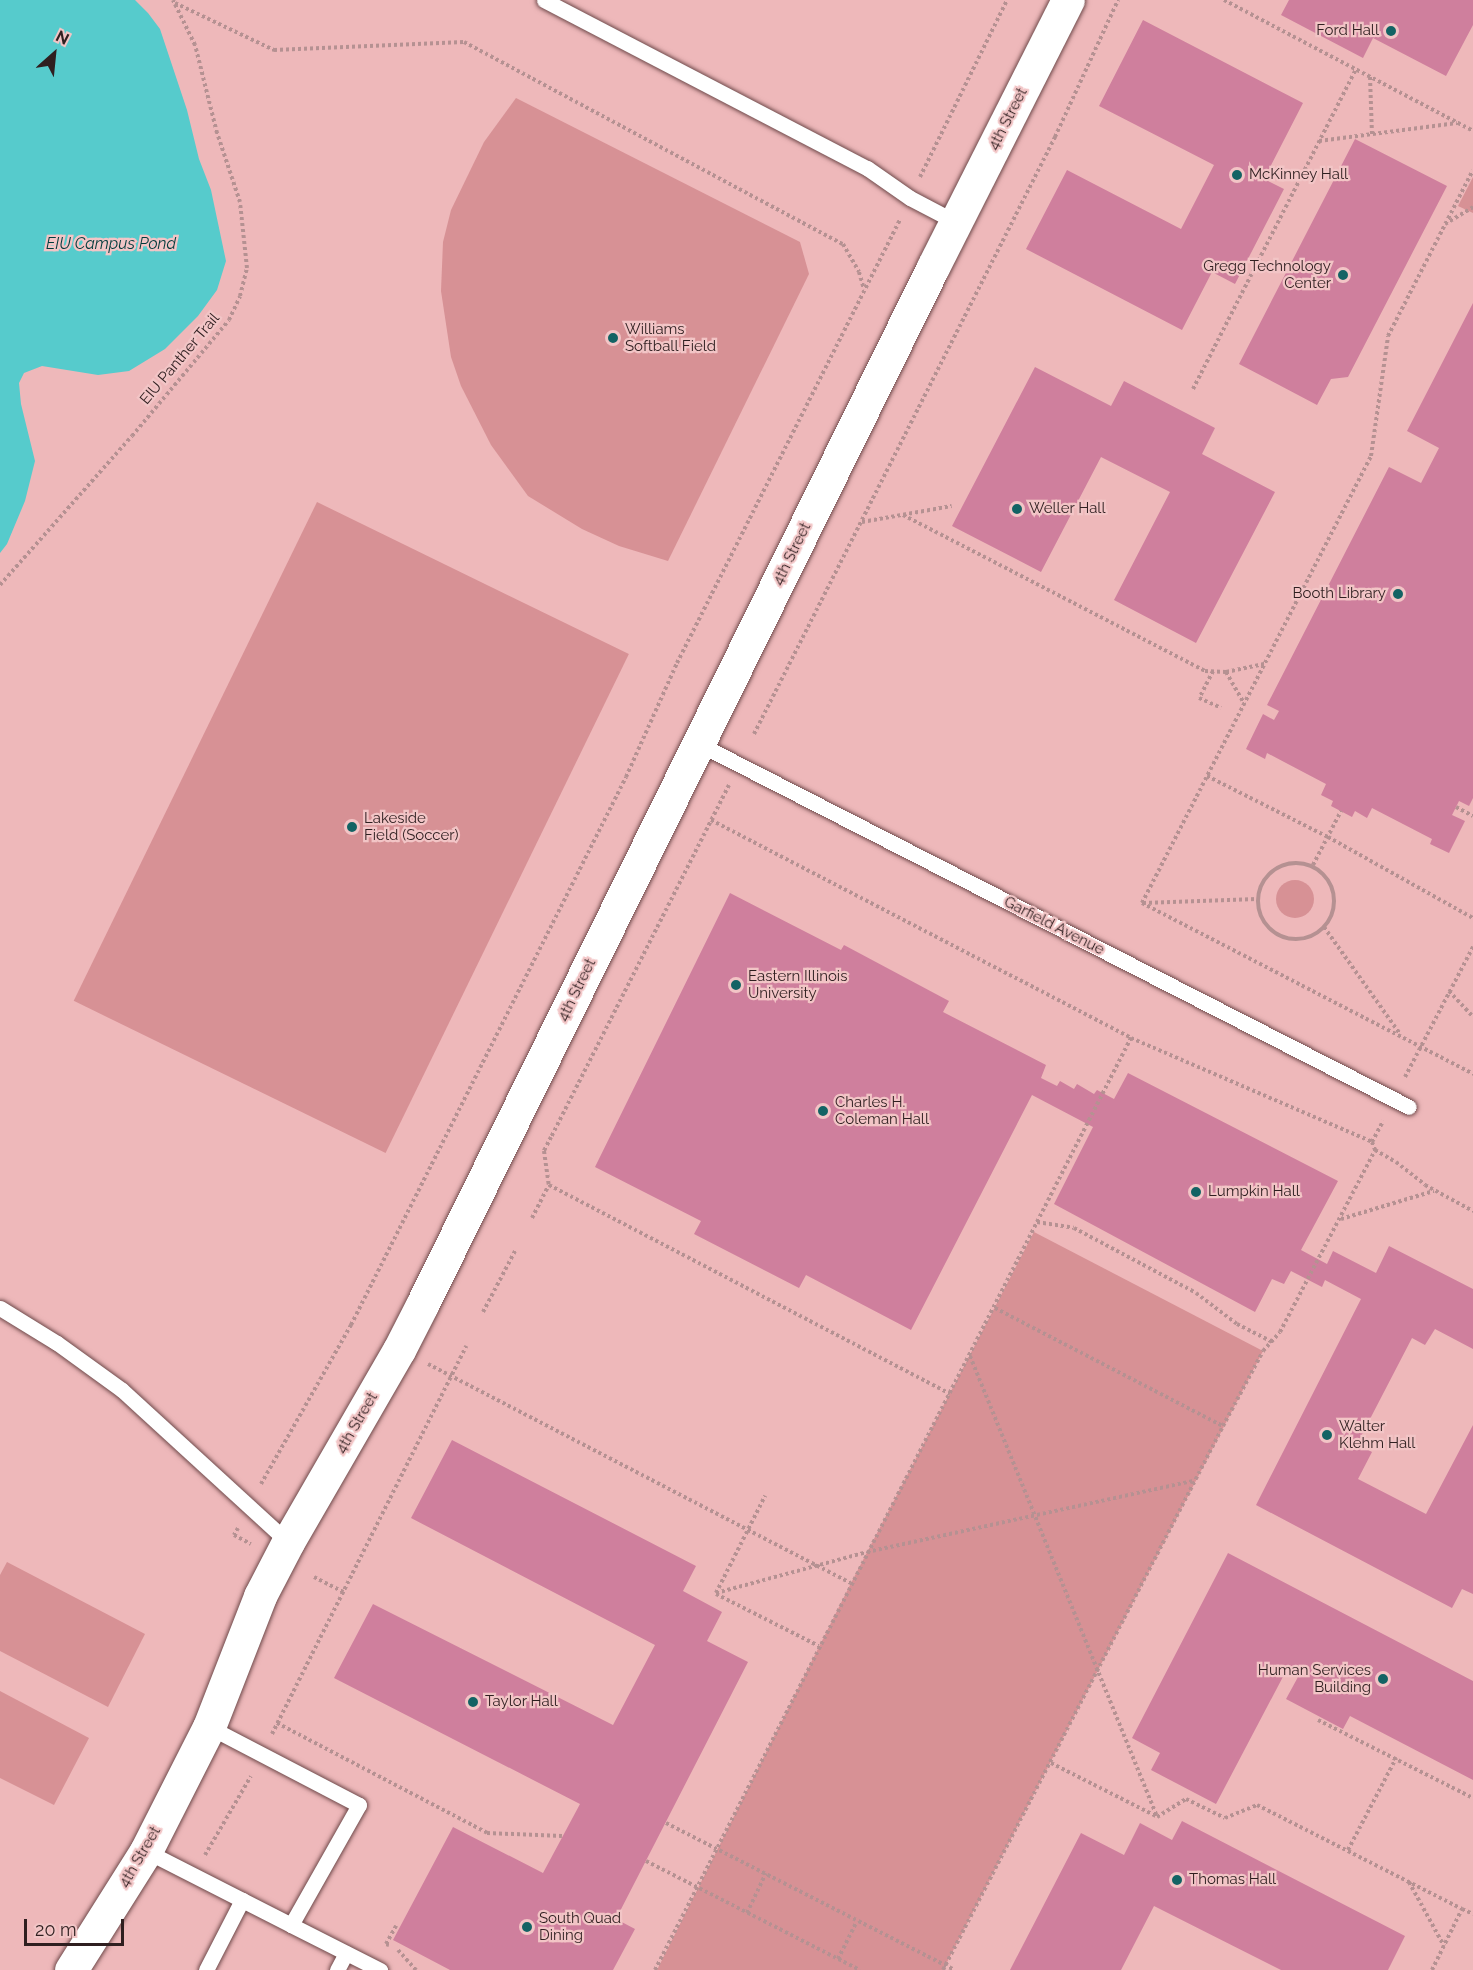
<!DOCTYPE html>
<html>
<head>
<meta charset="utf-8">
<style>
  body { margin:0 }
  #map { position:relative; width:1473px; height:1970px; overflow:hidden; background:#f2c5c6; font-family:Raleway,sans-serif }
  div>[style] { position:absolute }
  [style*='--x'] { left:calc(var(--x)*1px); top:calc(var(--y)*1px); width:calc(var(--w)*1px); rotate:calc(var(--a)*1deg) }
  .built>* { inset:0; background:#eeb8ba; transform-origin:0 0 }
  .green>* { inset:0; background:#d79195; transform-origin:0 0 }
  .round { border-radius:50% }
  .water>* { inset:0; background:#56cbcc }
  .building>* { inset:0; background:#cf7f9d }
  .path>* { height:4px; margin-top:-2px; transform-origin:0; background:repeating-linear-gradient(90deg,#b59192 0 3px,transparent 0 6px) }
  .path>.ring { margin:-2px; padding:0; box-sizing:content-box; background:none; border:4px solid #b59192; border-radius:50% }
  .roads { filter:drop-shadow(0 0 2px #6f4a4b) drop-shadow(0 0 2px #6f4a4b) }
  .service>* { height:15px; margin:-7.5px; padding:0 7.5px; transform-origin:7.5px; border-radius:7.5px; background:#fff }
  .tertiary>* { height:33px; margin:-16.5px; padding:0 16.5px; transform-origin:16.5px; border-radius:16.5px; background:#fff }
  .dots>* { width:16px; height:16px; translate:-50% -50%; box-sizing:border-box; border:3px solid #f2c5c6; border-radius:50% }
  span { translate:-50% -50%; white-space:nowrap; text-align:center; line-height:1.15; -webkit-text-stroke:4.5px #f2c5c6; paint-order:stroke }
  .poi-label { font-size:15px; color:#2f1f20 }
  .right { translate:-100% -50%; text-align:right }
  .left { translate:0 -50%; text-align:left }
  .street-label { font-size:15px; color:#2f1f20 }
  .water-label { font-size:16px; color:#003a3b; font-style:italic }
  .north { position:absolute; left:24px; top:24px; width:60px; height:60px; -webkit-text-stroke:4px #f2c5c6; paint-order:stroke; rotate:27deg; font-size:16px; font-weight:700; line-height:24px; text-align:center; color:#2f1f20 }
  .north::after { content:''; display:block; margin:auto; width:21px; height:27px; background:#2f1f20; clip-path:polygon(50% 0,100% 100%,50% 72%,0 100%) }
  .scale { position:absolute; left:24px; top:1919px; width:100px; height:27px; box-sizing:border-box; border:3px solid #2f1f20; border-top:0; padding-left:8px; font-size:18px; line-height:21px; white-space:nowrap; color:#2f1f20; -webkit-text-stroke:4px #f2c5c6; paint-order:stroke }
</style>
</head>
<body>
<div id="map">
  <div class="built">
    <i style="left:0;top:0;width:1473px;height:1970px"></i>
  </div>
  <div class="green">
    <i style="clip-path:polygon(516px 98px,800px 242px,809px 274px,668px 561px,619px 546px,582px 529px,528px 496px,491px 445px,461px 386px,451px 357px,441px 291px,443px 242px,451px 210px,484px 142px)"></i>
    <i style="clip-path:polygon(1473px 177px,1473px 213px,1458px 206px)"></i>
    <i style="left:317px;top:502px;width:347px;height:555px;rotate:26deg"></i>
    <i class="round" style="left:1276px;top:880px;width:38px;height:38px"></i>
    <i style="clip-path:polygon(1034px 1232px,1263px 1351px,943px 1970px,657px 1970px,851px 1583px)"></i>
    <i style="clip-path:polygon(7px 1562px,145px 1634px,108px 1707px,0 1651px,0 1575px)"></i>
    <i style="clip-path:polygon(0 1691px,89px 1738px,54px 1805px,0 1778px)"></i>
  </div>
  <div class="water">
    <i style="clip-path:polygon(0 0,135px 0,148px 13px,160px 29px,187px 110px,199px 159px,211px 190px,226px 261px,217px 290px,198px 316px,165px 349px,129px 371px,98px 375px,42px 366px,24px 373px,19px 383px,21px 404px,35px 461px,25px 501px,7px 544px,0 553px)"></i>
  </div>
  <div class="building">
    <i style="clip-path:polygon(1289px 0,1473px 0,1473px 25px,1446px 76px,1373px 38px,1363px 58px,1281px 15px)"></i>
    <i style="clip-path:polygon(1143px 20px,1303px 103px,1264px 179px,1284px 189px,1235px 284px,1212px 272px,1182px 330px,1026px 249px,1067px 170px,1181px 229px,1214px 165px,1099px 106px)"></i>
    <i style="clip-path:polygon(1355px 139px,1447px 186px,1348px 377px,1331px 379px,1317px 405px,1239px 364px)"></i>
    <i style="clip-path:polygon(1473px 303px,1473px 798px,1469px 806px,1459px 801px,1452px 815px,1465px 821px,1449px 853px,1430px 844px,1432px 839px,1372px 808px,1367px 818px,1355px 811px,1352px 817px,1331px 806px,1333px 801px,1321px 795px,1326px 784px,1267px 753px,1265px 759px,1246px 749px,1263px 714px,1274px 720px,1279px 711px,1267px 705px,1389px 467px,1421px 483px,1439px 448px,1407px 431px)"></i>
    <i style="clip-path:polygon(1035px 367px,1111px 406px,1124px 381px,1215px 428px,1202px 454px,1275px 492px,1196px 643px,1114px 600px,1170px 492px,1101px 457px,1041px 572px,952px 526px)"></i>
    <i style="clip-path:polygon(730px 893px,841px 950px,844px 945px,949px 1001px,943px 1012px,1046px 1065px,1041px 1078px,1057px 1086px,1060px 1081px,1074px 1089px,1077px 1084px,1094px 1094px,1097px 1090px,1114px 1099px,1128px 1073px,1338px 1181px,1301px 1250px,1327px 1264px,1333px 1251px,1376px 1273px,1389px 1246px,1473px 1289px,1473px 1349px,1435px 1329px,1425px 1345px,1412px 1338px,1357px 1444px,1372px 1452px,1358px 1479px,1426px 1514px,1473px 1425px,1473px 1594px,1462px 1589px,1452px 1608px,1256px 1505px,1361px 1299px,1325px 1280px,1322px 1287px,1291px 1271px,1284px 1284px,1272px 1279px,1255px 1312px,1054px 1204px,1093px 1127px,1032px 1095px,911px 1330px,806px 1275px,799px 1288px,694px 1234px,701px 1221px,595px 1167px)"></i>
    <i style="clip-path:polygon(452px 1440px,696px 1566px,683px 1591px,722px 1612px,707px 1641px,748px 1662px,616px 1919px,635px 1929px,613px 1970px,450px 1970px,393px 1940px,453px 1827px,543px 1873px,580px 1804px,334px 1678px,373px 1604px,613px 1725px,655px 1645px,411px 1518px)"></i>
    <i style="clip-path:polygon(1228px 1553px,1473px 1681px,1473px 1780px,1350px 1716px,1343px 1729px,1286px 1699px,1298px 1677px,1286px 1671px,1216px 1804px,1151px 1770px,1160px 1753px,1132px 1738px)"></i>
    <i style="clip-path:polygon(1182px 1821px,1405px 1936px,1388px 1970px,1281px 1970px,1154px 1906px,1121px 1970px,1010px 1970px,1081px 1833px,1124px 1855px,1140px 1823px,1172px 1840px)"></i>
  </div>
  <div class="path">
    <i style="--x:1224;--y:0;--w:281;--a:27.7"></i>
    <i style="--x:175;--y:3;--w:110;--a:25.4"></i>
    <i style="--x:274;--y:50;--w:190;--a:-2.4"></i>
    <i style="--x:464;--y:42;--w:429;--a:28.1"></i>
    <i style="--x:843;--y:244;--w:32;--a:60"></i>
    <i style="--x:859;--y:272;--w:18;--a:74"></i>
    <i style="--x:1370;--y:77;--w:57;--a:88"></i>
    <i style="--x:1319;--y:141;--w:139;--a:-7.4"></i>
    <i style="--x:920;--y:177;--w:197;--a:-63.8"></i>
    <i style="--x:1445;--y:224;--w:33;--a:-31"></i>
    <i style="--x:1193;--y:389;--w:359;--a:-63"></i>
    <i style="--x:903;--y:515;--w:340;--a:27.3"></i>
    <i style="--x:1205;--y:671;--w:21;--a:3"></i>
    <i style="--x:1226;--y:672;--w:40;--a:-12"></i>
    <i style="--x:862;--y:522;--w:91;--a:-10.1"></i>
    <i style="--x:0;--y:585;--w:199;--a:-48.5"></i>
    <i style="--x:132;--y:436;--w:151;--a:-50.1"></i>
    <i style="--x:229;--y:320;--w:26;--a:-65"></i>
    <i style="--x:240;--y:296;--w:29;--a:-76"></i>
    <i style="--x:247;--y:268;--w:66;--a:-96.1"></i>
    <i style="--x:240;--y:202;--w:73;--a:-108.4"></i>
    <i style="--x:217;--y:133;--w:91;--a:-104"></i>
    <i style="--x:195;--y:45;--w:50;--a:-116.1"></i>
    <i style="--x:1213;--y:671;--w:30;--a:117"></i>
    <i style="--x:1199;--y:698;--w:24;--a:24"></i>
    <i style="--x:1226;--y:672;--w:36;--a:60"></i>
    <i style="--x:754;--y:734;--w:669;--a:-63.24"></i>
    <i style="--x:1055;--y:137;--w:151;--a:-65.3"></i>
    <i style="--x:1207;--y:776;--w:136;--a:26.8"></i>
    <i style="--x:1328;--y:837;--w:166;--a:29.2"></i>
    <i style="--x:729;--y:785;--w:394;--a:116.8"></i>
    <i style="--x:551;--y:1137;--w:16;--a:117"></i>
    <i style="--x:544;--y:1151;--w:34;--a:82"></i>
    <i style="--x:549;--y:1185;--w:452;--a:27.5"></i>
    <i style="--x:1456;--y:807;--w:19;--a:28"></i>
    <i style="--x:711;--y:820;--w:473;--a:27.4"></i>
    <i style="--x:1131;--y:1038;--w:262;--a:23.3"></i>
    <i style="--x:1372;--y:1142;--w:9;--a:69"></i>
    <i style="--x:1375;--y:1150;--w:24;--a:30"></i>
    <i style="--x:1396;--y:1162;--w:37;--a:38"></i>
    <i style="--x:1425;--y:1185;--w:55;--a:28.4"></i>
    <i class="ring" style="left:1258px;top:863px;width:72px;height:72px"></i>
    <i style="--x:1313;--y:865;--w:61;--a:-62.6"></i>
    <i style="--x:1142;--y:903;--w:502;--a:-62.87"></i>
    <i style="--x:1371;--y:456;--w:121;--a:-81.9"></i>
    <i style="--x:1388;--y:336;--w:186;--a:-62.9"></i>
    <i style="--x:1142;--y:903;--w:373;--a:27.3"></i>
    <i style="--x:1143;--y:903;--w:114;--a:-2"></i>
    <i style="--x:1324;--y:927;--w:131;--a:54.6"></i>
    <i style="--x:1449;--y:991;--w:35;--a:47"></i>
    <i style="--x:1405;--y:1077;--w:147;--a:-62.4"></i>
    <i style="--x:1372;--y:1142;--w:24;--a:-62"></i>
    <i style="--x:532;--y:1218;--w:37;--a:-63"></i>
    <i style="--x:1341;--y:1219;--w:97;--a:-16.8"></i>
    <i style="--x:1037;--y:1222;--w:37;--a:9"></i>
    <i style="--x:1074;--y:1228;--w:138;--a:28"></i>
    <i style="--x:1196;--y:1293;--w:51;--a:37.1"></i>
    <i style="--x:1237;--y:1324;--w:39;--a:27"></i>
    <i style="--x:995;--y:1308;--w:257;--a:27.4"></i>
    <i style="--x:483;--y:1312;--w:69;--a:-62.3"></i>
    <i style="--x:970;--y:1356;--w:497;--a:67.9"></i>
    <i style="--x:428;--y:1364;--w:476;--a:27.4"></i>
    <i style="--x:261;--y:1484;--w:183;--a:-60.5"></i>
    <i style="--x:351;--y:1325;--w:613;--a:-63.35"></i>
    <i style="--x:626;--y:777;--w:125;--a:-65.9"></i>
    <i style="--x:677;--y:663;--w:497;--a:-63.3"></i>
    <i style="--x:238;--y:1528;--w:8;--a:120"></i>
    <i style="--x:234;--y:1535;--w:19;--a:28"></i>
    <i style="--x:314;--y:1577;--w:33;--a:27"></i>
    <i style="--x:716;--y:1593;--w:156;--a:-15.2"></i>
    <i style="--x:867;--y:1552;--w:335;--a:-12.3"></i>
    <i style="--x:716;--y:1593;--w:109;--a:-63.2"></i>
    <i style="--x:716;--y:1594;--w:115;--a:26.8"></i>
    <i style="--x:1318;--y:1720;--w:174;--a:26.7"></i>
    <i style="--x:277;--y:1723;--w:237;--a:27.6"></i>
    <i style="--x:487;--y:1833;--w:75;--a:2.3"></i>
    <i style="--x:272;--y:1734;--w:434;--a:-63.4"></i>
    <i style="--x:1051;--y:1763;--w:118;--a:26.8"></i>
    <i style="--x:1157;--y:1817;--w:34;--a:-32"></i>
    <i style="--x:1186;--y:1799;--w:43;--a:26"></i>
    <i style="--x:1225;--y:1818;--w:35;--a:-22"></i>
    <i style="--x:1257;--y:1805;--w:230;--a:26.9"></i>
    <i style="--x:666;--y:1823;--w:323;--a:27"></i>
    <i style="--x:1348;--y:1850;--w:104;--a:-62.4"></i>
    <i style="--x:205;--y:1855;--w:91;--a:-59.8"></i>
    <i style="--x:646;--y:1861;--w:240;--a:27"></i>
    <i style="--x:1409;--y:1882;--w:73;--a:61.3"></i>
    <i style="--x:747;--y:1913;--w:44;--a:-64.6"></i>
    <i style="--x:389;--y:1945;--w:3;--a:-162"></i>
    <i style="--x:386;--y:1944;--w:21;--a:-61"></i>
    <i style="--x:398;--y:1950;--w:27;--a:48"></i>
    <i style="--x:838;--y:1959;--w:42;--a:-63.4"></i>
    <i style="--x:655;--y:1970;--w:1047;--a:-62.95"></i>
    <i style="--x:943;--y:1970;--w:612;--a:-62.76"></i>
    <i style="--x:1223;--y:1426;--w:85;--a:-61.9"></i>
    <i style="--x:1263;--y:1351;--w:25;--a:-48"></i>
    <i style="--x:1280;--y:1332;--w:205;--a:-62.4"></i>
    <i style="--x:1432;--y:1970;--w:68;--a:-63.8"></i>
    <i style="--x:1462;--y:1909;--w:12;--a:24"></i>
  </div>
  <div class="roads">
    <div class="service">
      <i style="--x:544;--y:0;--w:364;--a:27.5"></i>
      <i style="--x:867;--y:168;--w:52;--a:34.9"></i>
      <i style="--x:910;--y:198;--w:52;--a:27.6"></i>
      <i style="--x:699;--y:744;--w:797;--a:27.08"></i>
      <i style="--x:0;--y:1308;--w:67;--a:31.6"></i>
      <i style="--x:57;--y:1343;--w:80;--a:35.9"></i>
      <i style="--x:122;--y:1390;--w:225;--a:42.5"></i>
      <i style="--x:146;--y:1851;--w:163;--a:27"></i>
      <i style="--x:291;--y:1925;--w:138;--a:-60.5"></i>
      <i style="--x:359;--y:1805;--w:169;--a:-152.5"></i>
      <i style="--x:291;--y:1925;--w:100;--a:26.8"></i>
      <i style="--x:206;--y:1970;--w:79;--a:-62.8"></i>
      <i style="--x:337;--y:1970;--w:19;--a:-62"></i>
    </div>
    <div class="tertiary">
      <i style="--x:71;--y:1970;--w:141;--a:-57.8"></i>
      <i style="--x:146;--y:1851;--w:139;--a:-63.1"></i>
      <i style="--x:209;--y:1727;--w:141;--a:-68.7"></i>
      <i style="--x:260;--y:1596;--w:61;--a:-62.6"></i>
      <i style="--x:288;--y:1542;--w:222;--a:-60"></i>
      <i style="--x:399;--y:1350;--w:51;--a:-62.9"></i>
      <i style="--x:422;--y:1305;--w:1157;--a:-63.79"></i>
      <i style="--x:933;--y:267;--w:299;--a:-63.2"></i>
    </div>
  </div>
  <div class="dots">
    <i style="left:1391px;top:31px;background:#136364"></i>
    <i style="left:1237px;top:175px;background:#136364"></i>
    <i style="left:1343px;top:275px;background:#136364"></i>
    <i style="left:613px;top:338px;background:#136364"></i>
    <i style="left:1017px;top:509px;background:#136364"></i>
    <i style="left:1398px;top:594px;background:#136364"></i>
    <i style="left:352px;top:827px;background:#136364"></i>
    <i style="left:736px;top:985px;background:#136364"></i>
    <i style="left:823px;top:1111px;background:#136364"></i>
    <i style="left:1196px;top:1192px;background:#136364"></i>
    <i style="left:1327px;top:1435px;background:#136364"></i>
    <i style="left:1383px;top:1679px;background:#136364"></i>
    <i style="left:473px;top:1702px;background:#136364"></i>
    <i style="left:1177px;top:1880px;background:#136364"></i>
    <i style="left:527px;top:1927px;background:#136364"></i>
  </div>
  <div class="poi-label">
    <span class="right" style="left:1379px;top:31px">Ford Hall</span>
    <span class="left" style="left:1249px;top:175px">McKinney Hall</span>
    <span class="right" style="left:1331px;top:275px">Gregg Technology<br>Center</span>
    <span class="left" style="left:625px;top:338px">Williams<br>Softball Field</span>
    <span class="left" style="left:1029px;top:509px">Weller Hall</span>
    <span class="right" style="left:1386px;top:594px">Booth Library</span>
    <span class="left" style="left:364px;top:827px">Lakeside<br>Field (Soccer)</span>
    <span class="left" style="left:748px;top:985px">Eastern Illinois<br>University</span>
    <span class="left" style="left:835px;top:1111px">Charles H.<br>Coleman Hall</span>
    <span class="left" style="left:1208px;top:1192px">Lumpkin Hall</span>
    <span class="left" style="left:1339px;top:1435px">Walter<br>Klehm Hall</span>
    <span class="right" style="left:1371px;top:1679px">Human Services<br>Building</span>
    <span class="left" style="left:485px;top:1702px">Taylor Hall</span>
    <span class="left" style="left:1189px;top:1880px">Thomas Hall</span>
    <span class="left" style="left:539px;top:1927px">South Quad<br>Dining</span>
  </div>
  <div class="street-label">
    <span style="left:1008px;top:119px;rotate:-63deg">4th Street</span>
    <span style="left:180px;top:359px;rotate:-50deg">EIU Panther Trail</span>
    <span style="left:792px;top:554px;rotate:-64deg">4th Street</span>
    <span style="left:1054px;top:926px;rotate:27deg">Garfield Avenue</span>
    <span style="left:577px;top:990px;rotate:-64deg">4th Street</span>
    <span style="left:357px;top:1423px;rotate:-60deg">4th Street</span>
    <span style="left:140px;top:1857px;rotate:-60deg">4th Street</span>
  </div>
  <div class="water-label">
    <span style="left:111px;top:244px">EIU Campus Pond</span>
  </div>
  <div class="north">N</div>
  <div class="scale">20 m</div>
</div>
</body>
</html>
